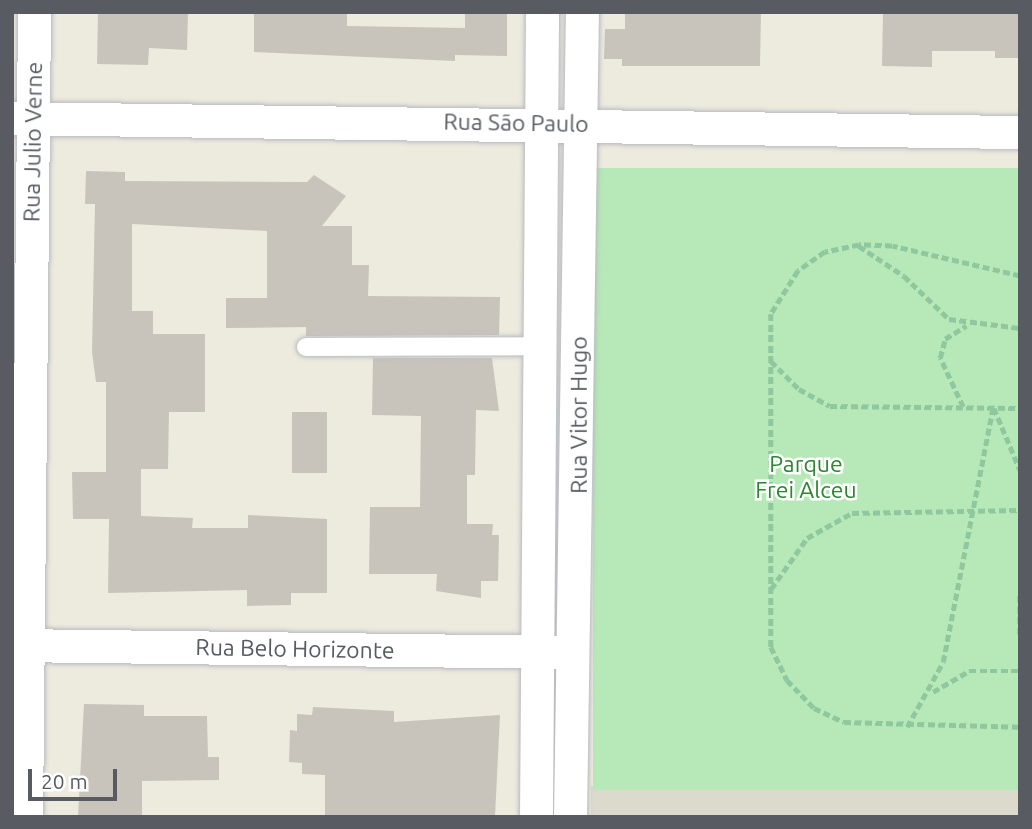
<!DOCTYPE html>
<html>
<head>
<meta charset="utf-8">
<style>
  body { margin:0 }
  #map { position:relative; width:1032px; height:829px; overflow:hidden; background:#edeade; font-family:Ubuntu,sans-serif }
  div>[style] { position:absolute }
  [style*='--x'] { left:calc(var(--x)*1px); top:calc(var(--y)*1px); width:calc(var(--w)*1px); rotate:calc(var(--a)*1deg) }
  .education>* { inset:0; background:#dcd9cd; transform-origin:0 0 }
  .green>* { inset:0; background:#b7e8b7; transform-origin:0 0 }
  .building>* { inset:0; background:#c8c4bc; transform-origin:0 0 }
  .path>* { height:4.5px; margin-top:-2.25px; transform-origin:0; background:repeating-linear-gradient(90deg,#8fc89e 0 7px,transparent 0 10.5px) }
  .roads { filter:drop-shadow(0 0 2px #b7bac0) drop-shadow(0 0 2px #b7bac0) }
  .lane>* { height:18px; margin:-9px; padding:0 9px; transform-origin:9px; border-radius:9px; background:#fff }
  .street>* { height:33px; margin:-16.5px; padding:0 16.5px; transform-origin:16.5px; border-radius:16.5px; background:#fff }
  span { translate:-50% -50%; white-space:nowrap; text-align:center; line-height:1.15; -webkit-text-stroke:5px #fff; paint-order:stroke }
  .street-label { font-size:23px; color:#585c62 }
  .park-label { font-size:23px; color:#2b862f }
  .frame { position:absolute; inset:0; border:14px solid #585c62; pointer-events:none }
  .scale { position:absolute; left:28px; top:769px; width:89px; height:32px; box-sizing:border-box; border:4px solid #585c62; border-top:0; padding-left:9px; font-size:21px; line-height:24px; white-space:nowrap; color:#585c62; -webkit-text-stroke:5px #fff; paint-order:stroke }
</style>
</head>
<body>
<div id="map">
  <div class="education">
    <i style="left:1020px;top:786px;width:31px;height:429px;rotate:90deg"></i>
  </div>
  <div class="green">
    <i style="left:593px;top:168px;width:427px;height:622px"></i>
  </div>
  <div class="building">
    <i style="clip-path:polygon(98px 12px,188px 12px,187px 50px,149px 48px,148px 65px,97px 64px)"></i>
    <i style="clip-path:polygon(254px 12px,347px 12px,347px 26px,465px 28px,465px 12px,507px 12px,507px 56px,455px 55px,455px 61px,254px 52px)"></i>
    <i style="clip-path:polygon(625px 12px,761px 13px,760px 66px,622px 66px,622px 59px,604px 59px,605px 29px,625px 29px)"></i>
    <i style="clip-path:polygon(1020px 12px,1020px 58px,995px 58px,995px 51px,932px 51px,932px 67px,882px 66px,883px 14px)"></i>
    <i style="clip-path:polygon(86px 171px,125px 172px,125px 181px,307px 182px,314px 175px,346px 196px,322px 226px,352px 226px,352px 265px,369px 265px,368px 296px,500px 297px,499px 335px,306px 336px,306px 327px,226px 328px,226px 298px,267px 298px,267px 231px,132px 224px,132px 311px,153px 311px,153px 334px,205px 334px,205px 412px,169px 412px,168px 469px,141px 469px,141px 516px,193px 518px,192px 528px,248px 528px,248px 515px,327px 519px,327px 593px,291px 593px,291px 605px,247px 606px,247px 590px,108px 593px,109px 519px,73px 519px,72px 472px,106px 472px,106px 382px,96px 382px,92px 352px,95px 204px,85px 204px)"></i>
    <i style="clip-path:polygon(373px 358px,492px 358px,499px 411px,476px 410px,475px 475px,467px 475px,467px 524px,493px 524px,492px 535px,499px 535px,498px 581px,481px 581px,481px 598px,436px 591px,437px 574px,369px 574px,370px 507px,420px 507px,421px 416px,372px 415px)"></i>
    <i style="left:292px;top:412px;width:35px;height:61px"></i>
    <i style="clip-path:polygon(84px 704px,144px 705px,144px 716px,207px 716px,208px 757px,219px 757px,219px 780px,142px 781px,142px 817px,78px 817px)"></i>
    <i style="clip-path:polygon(313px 707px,394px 711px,394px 722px,500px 715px,495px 817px,325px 817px,325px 775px,302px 774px,302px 763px,289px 762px,290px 730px,297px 731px,297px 714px,312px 715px)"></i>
  </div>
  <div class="path">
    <i style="--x:859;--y:246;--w:54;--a:33.7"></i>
    <i style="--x:904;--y:276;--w:62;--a:43.7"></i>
    <i style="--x:949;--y:319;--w:72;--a:7.2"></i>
    <i style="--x:1020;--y:276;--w:131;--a:-166.8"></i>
    <i style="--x:892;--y:246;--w:33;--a:-178"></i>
    <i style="--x:859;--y:245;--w:35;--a:168"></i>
    <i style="--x:825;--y:252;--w:33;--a:145"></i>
    <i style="--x:798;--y:271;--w:51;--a:122.1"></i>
    <i style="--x:771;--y:314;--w:333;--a:90"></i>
    <i style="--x:771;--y:647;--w:37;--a:64"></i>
    <i style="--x:787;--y:680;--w:39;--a:46"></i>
    <i style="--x:814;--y:708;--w:33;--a:25"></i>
    <i style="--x:844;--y:722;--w:176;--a:1.6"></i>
    <i style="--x:771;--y:361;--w:40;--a:45"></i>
    <i style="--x:799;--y:389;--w:35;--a:29"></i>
    <i style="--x:830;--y:406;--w:190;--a:0.6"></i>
    <i style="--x:963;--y:407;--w:54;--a:-115.1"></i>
    <i style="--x:940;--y:358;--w:20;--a:-75"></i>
    <i style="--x:945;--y:339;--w:25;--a:-32"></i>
    <i style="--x:994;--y:408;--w:67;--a:67.2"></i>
    <i style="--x:771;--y:589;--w:62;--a:-54.8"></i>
    <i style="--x:807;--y:538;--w:51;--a:-29.1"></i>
    <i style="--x:852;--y:513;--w:168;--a:-1"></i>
    <i style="--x:1020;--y:596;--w:38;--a:90"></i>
    <i style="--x:933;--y:692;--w:42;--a:-30.3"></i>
    <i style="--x:969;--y:671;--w:51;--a:0"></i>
    <i style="--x:907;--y:727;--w:74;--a:-61"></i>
    <i style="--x:943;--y:662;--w:260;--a:-78.9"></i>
  </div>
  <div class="roads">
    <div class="lane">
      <i style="--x:306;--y:347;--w:234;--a:-0.2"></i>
    </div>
    <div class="street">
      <i style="--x:12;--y:118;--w:1008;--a:0.8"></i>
      <i style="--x:12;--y:645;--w:549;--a:0.73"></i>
      <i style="--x:26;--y:817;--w:805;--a:-89.43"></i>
      <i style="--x:536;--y:817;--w:805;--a:-89.57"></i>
      <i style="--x:570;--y:817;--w:805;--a:-89.15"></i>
    </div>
  </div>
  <div class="street-label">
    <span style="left:516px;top:123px;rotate:1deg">Rua São Paulo</span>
    <span style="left:33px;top:142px;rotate:-89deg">Rua Julio Verne</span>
    <span style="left:579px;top:415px;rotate:-90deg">Rua Vitor Hugo</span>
    <span style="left:295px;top:649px;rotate:1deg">Rua Belo Horizonte</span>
  </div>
  <div class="park-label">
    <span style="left:806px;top:477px">Parque<br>Frei Alceu</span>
  </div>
  <div class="frame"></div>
  <div class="scale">20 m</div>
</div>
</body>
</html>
